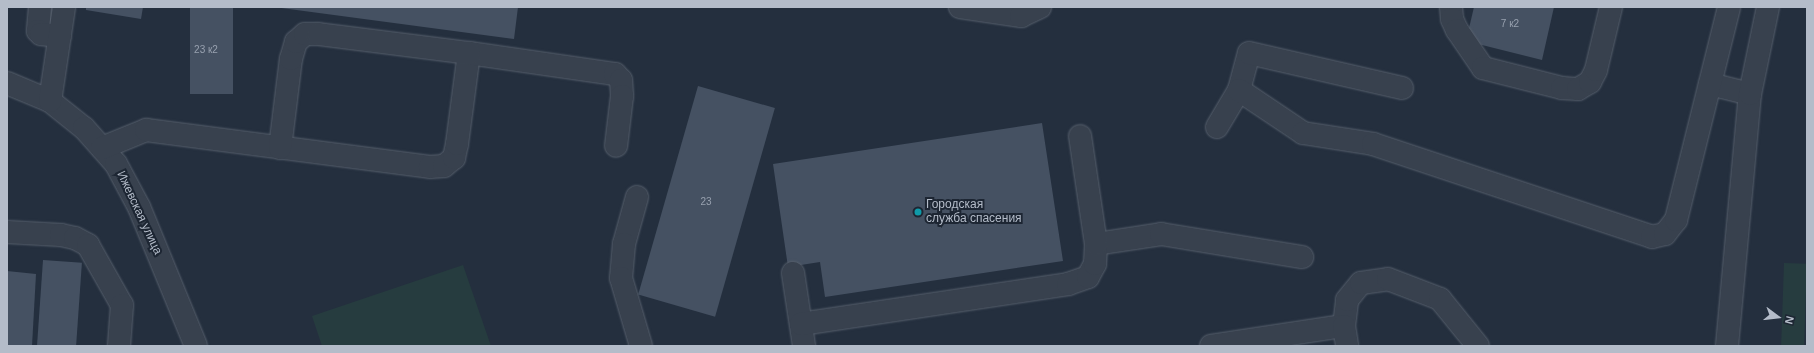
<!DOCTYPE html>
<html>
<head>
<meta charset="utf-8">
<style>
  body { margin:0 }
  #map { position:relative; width:1814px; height:353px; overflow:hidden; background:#242f3e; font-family:Arial,sans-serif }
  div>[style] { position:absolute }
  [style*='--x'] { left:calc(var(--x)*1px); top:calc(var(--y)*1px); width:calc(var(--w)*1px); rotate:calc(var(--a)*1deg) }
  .green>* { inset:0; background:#263c3f; transform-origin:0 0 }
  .building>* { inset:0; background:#455162; transform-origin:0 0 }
  .roads { filter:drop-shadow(0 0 1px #565f6c) drop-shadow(0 0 1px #565f6c) }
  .minor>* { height:22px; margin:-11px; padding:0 11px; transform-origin:11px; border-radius:11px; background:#38414e }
  .dots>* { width:11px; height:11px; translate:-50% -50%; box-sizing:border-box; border:2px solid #1d2633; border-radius:50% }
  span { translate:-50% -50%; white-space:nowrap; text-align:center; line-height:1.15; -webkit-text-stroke:4px #1d2633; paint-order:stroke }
  .number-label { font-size:10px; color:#98a1af }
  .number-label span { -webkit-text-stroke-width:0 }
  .poi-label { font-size:12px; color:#b4bcc9 }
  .left { translate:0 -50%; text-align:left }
  .street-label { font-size:12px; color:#b4bcc9 }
  .frame { position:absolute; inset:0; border:8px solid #b4bcc9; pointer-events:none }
  .north { position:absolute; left:1758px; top:297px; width:40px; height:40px; -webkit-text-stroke:3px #1d2633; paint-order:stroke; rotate:105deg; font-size:11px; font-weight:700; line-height:16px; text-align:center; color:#b4bcc9 }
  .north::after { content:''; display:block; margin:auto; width:14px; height:18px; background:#b4bcc9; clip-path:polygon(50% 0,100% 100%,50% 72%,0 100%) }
</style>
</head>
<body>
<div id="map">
  <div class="green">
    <i style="left:1784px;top:263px;width:23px;height:83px;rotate:2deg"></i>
    <i style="clip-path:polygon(463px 265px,491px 346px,322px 346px,312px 316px)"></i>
  </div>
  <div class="building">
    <i style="clip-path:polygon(86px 7px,143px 7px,141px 19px,86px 10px)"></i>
    <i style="left:190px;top:7px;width:43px;height:87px"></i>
    <i style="clip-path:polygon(274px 7px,518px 7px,514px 39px)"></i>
    <i style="clip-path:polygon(1474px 7px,1554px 7px,1542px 60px,1466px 41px)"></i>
    <i style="left:698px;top:86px;width:80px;height:217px;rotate:16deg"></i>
    <i style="clip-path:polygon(1042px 123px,1063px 261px,825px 297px,820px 262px,788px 267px,773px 164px)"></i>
    <i style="left:43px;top:260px;width:39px;height:86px;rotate:4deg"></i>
    <i style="clip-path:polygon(7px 271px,36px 274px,32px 346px,7px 346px)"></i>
  </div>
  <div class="roads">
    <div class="minor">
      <i style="--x:40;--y:7;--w:24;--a:95"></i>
      <i style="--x:38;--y:31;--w:4;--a:45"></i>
      <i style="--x:41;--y:34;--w:19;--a:6"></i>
      <i style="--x:960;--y:7;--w:62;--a:8.4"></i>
      <i style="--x:1021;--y:16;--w:21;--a:-25"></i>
      <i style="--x:1451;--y:7;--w:12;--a:85"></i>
      <i style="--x:1452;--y:19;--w:12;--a:66"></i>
      <i style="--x:1457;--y:30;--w:46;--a:55.6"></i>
      <i style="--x:1483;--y:68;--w:81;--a:14.2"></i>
      <i style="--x:1562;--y:88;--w:16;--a:4"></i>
      <i style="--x:1578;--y:89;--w:14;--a:-30"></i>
      <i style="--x:1590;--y:82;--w:13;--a:-63"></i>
      <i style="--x:1596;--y:70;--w:65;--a:-76.6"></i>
      <i style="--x:7;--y:83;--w:47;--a:22.7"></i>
      <i style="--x:50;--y:101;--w:43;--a:38.5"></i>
      <i style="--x:84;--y:128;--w:48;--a:48.4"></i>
      <i style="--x:116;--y:164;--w:49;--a:61.9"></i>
      <i style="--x:139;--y:207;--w:150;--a:67.7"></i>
      <i style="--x:1710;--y:84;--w:41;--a:14"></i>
      <i style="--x:1239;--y:90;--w:38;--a:-75"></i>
      <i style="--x:1249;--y:53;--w:157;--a:12.9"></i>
      <i style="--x:50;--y:101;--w:95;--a:-81.5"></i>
      <i style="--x:1217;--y:127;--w:43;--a:-59.3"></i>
      <i style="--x:1239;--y:90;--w:77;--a:33.9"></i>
      <i style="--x:1303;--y:133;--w:71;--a:8.9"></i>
      <i style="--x:1373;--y:144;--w:294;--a:18.4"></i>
      <i style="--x:1652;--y:237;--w:13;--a:-13"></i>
      <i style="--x:1665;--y:234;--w:18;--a:-52"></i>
      <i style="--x:1676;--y:220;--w:219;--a:-76"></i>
      <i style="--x:102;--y:148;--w:48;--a:-22.2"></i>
      <i style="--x:146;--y:130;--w:286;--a:7.4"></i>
      <i style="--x:430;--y:167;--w:14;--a:-4"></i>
      <i style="--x:444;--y:166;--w:13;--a:-39"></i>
      <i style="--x:454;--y:158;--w:14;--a:-78"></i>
      <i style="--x:457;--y:144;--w:92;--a:-82.5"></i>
      <i style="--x:469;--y:53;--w:148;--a:8.2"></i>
      <i style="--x:615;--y:74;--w:8;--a:45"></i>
      <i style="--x:621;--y:80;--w:16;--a:86"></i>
      <i style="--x:622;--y:96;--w:50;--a:96.8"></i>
      <i style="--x:280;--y:148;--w:90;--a:-83"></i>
      <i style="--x:291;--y:59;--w:18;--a:-74"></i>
      <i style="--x:296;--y:42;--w:12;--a:-42"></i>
      <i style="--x:305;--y:34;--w:13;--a:0"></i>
      <i style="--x:318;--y:34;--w:152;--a:7.2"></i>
      <i style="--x:637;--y:197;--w:49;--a:105.5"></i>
      <i style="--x:624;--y:244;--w:34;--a:95"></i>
      <i style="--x:621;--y:278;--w:71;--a:73.6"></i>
      <i style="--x:7;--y:232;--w:54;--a:3.2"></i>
      <i style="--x:61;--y:235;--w:14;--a:12"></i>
      <i style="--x:75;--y:238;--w:15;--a:28"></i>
      <i style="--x:88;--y:245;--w:69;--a:60.5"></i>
      <i style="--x:122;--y:305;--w:41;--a:94.2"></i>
      <i style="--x:1096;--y:244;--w:66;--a:-8.7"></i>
      <i style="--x:1161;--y:234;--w:143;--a:9.3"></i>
      <i style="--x:793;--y:273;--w:74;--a:81.4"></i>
      <i style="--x:801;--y:324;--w:270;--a:-8.5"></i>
      <i style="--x:1068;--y:284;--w:21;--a:-19"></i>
      <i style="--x:1088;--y:277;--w:15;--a:-62"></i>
      <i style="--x:1095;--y:264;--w:20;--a:-87"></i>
      <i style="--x:1096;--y:244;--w:109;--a:-98.4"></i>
      <i style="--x:1344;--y:326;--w:26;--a:-83"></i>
      <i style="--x:1347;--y:300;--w:22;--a:-51"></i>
      <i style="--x:1361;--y:283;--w:27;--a:-8"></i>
      <i style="--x:1388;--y:279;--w:56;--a:21"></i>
      <i style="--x:1440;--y:299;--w:60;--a:51"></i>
      <i style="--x:1211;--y:346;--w:134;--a:-8.6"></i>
      <i style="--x:1344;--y:326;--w:20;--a:81"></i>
      <i style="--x:1727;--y:346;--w:253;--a:-84.8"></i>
      <i style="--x:1750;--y:94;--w:89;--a:-78.3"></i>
    </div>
  </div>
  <div class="dots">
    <i style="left:918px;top:212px;background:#0f9aa8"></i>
  </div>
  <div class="number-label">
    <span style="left:1510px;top:24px">7 к2</span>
    <span style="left:206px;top:50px">23 к2</span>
    <span style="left:706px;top:202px">23</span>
  </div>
  <div class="poi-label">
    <span class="left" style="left:926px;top:212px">Городская<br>служба спасения</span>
  </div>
  <div class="street-label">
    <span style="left:139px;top:213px;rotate:65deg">Ижевская улица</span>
  </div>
  <div class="frame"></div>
  <div class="north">N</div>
</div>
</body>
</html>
